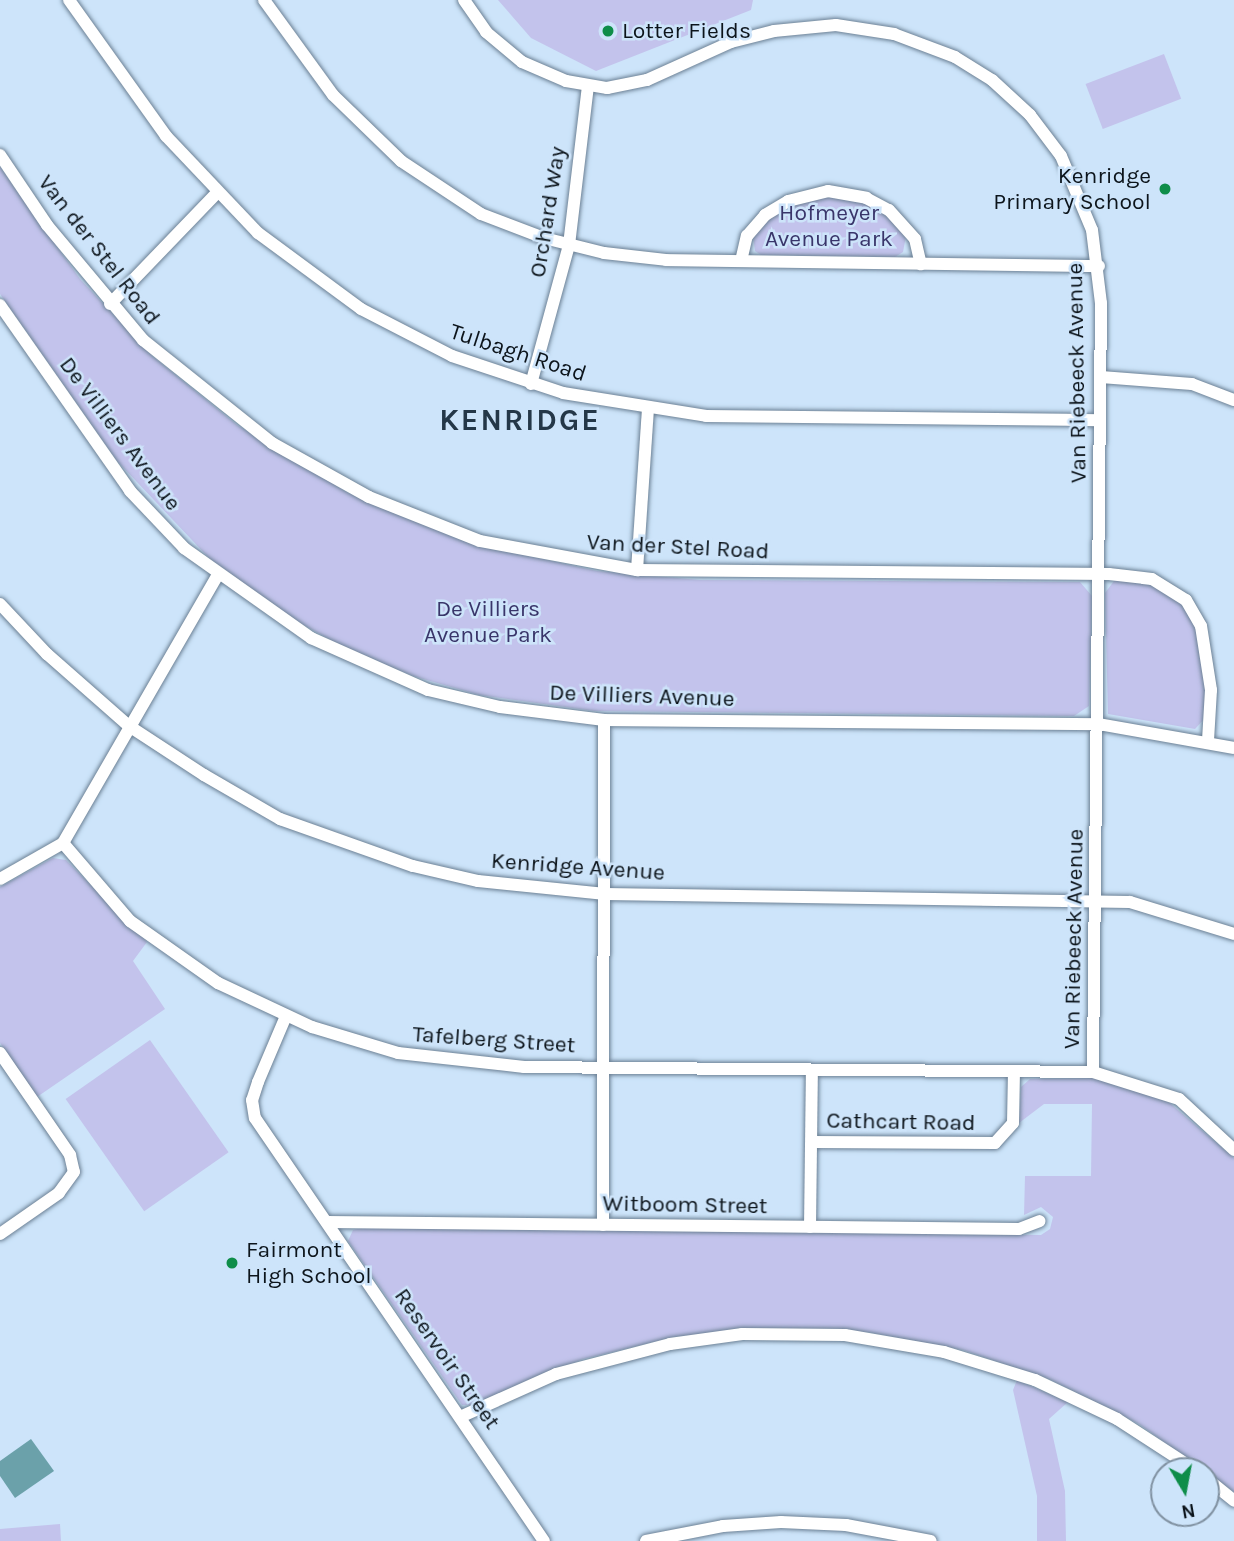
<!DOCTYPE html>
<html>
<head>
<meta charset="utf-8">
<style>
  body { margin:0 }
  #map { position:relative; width:1234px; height:1541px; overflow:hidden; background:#cde4fa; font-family:Karla,sans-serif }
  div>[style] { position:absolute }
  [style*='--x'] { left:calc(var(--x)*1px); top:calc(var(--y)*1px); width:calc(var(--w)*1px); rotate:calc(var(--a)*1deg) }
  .green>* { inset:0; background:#c3c3ec; transform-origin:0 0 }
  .water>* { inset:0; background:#6ba1aa }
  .roads { filter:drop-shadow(0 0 2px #6b8094) drop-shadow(0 0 2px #6b8094) }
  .minor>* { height:12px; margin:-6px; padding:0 6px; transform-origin:6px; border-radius:6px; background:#fff }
  .dots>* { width:19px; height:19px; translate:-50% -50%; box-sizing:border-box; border:4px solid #cde4fa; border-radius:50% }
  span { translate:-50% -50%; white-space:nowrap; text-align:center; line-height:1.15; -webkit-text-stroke:5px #cde4fa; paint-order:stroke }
  .poi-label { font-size:23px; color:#0c141b }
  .left { translate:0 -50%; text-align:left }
  .right { translate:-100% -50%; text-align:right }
  .street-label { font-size:23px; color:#0c141b }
  .park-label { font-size:23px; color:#39356a }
  .district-label { font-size:30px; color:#243748; font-weight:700; letter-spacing:2px }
  .north { position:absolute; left:1150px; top:1457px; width:70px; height:70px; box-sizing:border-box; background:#cde4fa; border:2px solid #8091a1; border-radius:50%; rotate:170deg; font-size:19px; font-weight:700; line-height:28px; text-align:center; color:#0c141b }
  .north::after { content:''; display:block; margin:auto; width:24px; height:32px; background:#0e8d49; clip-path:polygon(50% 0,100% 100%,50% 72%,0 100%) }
</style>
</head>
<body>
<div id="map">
  <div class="green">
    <i style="clip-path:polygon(498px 0,753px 0,751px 10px,596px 71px,531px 38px)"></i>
    <i style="left:1164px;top:54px;width:48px;height:84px;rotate:69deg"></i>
    <i style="clip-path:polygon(0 167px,80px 279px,152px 356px,237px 425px,348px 493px,480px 545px,597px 571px,700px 580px,1080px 582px,1092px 596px,1089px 706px,1074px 716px,594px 711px,479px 695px,413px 676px,349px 650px,289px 617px,209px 558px,117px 461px,0 294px)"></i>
    <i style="clip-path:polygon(825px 196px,863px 202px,884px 212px,906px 236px,903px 252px,895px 257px,761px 255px,755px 251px,753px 236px,769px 218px,790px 205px)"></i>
    <i style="clip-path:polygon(1114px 581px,1141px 581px,1170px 593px,1186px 608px,1196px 628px,1206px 687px,1205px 718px,1195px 729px,1108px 714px,1105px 593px)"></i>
    <i style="clip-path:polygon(53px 858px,66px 860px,147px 942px,133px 961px,165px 1009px,37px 1097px,0 1043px,0 887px)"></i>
    <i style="left:150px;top:1040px;width:137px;height:103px;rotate:55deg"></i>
    <i style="clip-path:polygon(1095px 1078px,1165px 1099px,1234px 1158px,1234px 1492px,1139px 1424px,1051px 1380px,963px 1350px,867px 1332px,757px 1328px,674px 1337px,583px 1359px,471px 1405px,462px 1405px,348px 1241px,353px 1230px,362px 1228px,1041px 1235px,1050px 1229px,1053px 1217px,1041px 1207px,1024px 1215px,1025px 1176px,1091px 1176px,1092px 1104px,1044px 1104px,1019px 1123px,1021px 1087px,1030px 1079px)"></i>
    <i style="clip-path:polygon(1017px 1380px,1068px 1402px,1049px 1419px,1065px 1491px,1066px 1541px,1037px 1541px,1037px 1496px,1013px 1390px)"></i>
    <i style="clip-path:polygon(60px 1524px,61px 1541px,0 1541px,0 1529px)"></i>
  </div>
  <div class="water">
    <i style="clip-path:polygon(31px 1439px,54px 1471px,15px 1498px,0 1476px,0 1461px)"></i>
  </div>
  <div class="roads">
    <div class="minor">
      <i style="--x:69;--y:0;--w:167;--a:54.5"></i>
      <i style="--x:166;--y:136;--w:134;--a:46.5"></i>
      <i style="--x:258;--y:233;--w:128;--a:36.4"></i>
      <i style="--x:361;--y:309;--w:102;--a:27.3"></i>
      <i style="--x:452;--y:356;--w:117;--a:18.4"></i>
      <i style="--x:563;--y:393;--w:145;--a:9.1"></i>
      <i style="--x:706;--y:416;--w:394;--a:0.6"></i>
      <i style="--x:264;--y:0;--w:117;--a:54"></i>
      <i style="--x:333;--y:95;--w:95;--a:44.1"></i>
      <i style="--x:401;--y:161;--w:96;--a:33.5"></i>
      <i style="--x:481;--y:214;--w:67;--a:20.9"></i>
      <i style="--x:544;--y:238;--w:62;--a:14"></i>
      <i style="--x:604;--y:253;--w:62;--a:6.4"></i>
      <i style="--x:666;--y:260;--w:433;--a:0.8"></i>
      <i style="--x:464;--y:0;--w:39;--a:55"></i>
      <i style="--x:486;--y:32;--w:47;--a:39.8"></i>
      <i style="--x:522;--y:62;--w:48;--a:23.4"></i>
      <i style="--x:566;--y:81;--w:42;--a:9.7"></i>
      <i style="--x:607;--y:88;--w:41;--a:-11.3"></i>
      <i style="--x:647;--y:80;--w:92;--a:-24.3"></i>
      <i style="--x:731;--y:42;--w:44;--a:-14.3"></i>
      <i style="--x:774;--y:31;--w:62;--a:-5.5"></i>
      <i style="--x:836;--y:25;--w:59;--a:8.8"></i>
      <i style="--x:894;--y:34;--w:65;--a:20.7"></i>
      <i style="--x:955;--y:57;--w:44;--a:31.9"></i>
      <i style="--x:992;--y:80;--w:52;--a:42.6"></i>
      <i style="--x:1030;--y:115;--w:51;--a:52.9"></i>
      <i style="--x:1061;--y:156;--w:80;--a:67.3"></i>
      <i style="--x:1092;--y:230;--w:74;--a:83"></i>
      <i style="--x:1101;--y:303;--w:769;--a:90.6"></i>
      <i style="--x:0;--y:155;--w:84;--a:56.1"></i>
      <i style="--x:47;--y:225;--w:150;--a:50.1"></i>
      <i style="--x:143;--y:340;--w:165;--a:38.6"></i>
      <i style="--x:272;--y:443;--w:111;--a:29.1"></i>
      <i style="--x:369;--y:497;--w:119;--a:21.6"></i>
      <i style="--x:480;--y:541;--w:160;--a:10.5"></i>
      <i style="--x:637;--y:570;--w:472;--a:0.5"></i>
      <i style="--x:1109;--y:574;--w:43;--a:6.6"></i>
      <i style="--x:1152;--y:579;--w:40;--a:32"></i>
      <i style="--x:1186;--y:600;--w:30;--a:60"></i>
      <i style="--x:1201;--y:626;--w:65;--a:81.1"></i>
      <i style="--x:1211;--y:690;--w:50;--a:93.4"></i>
      <i style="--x:741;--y:261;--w:26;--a:-77"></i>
      <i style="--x:747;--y:236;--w:28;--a:-49"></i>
      <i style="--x:765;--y:215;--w:27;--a:-31"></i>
      <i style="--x:788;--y:201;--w:41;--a:-14"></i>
      <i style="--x:828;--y:191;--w:39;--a:10"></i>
      <i style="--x:866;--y:198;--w:26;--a:28"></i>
      <i style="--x:889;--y:210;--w:39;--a:48"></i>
      <i style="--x:915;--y:239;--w:26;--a:77"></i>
      <i style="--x:110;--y:304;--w:154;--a:-46.1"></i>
      <i style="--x:0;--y:305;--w:227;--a:55"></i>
      <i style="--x:130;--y:491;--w:79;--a:46.5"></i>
      <i style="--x:184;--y:548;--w:156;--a:35.3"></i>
      <i style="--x:311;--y:638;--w:128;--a:24"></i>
      <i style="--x:428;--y:690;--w:74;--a:13.3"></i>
      <i style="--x:500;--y:707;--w:105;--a:7.1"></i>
      <i style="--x:604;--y:720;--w:494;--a:0.5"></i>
      <i style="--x:1098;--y:724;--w:138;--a:10"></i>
      <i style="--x:1101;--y:377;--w:91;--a:4.4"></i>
      <i style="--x:1192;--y:384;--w:45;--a:20.9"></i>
      <i style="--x:531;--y:384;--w:144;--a:-74.7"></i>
      <i style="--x:569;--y:245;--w:160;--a:-83.2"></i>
      <i style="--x:637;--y:570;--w:160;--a:-86.1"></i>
      <i style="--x:0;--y:604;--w:69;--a:46.8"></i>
      <i style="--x:47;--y:654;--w:109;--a:41.3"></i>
      <i style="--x:129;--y:726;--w:90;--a:33.2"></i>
      <i style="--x:204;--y:775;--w:88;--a:30.1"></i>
      <i style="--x:280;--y:819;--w:141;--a:19.5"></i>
      <i style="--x:413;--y:866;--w:67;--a:13"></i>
      <i style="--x:478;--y:881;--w:128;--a:5.8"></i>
      <i style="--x:605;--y:894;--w:525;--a:0.87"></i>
      <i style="--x:1130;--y:902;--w:109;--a:17.1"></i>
      <i style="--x:63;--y:843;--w:103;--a:49.3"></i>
      <i style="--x:130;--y:921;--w:108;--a:35.2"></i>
      <i style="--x:218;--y:983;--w:104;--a:25.1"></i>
      <i style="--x:312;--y:1027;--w:90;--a:16.8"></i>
      <i style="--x:398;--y:1053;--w:127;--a:6.3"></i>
      <i style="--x:524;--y:1067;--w:569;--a:0.5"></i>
      <i style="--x:1093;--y:1072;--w:90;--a:17.4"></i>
      <i style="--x:1179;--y:1099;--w:75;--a:42.8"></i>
      <i style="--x:63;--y:843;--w:310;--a:-60"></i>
      <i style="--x:0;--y:879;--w:73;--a:-29.7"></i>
      <i style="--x:286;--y:1016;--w:72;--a:113"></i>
      <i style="--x:258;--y:1082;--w:19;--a:108"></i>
      <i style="--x:252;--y:1100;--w:18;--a:81"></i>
      <i style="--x:255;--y:1118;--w:512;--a:55.66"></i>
      <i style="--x:0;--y:1053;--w:124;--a:55.5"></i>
      <i style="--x:70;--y:1155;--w:17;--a:77"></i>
      <i style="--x:74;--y:1172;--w:26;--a:126"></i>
      <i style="--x:59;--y:1193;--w:72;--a:145.2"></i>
      <i style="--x:812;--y:1142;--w:183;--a:0.3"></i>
      <i style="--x:995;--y:1143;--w:27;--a:-48"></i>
      <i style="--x:1013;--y:1123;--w:51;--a:-88.9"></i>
      <i style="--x:327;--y:1222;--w:692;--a:0.58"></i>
      <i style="--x:1019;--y:1229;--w:22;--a:-21"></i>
      <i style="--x:603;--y:1225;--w:505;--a:-89.89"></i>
      <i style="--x:810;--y:1227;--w:157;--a:-89.3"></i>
      <i style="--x:460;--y:1417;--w:105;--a:-24.1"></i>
      <i style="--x:556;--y:1374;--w:118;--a:-14.7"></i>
      <i style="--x:670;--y:1344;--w:73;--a:-7.9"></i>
      <i style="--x:742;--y:1334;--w:103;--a:0.6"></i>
      <i style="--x:845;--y:1335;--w:100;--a:9.7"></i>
      <i style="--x:944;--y:1352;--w:95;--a:17.1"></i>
      <i style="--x:1035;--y:1380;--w:91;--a:25.4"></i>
      <i style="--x:1117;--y:1419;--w:95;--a:33"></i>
      <i style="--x:1206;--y:1478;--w:36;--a:39"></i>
      <i style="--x:646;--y:1541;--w:78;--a:-11"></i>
      <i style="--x:723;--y:1526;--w:58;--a:-3.9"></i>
      <i style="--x:781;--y:1522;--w:65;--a:2.6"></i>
      <i style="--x:846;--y:1525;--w:86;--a:10.7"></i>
    </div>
  </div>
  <div class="dots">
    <i style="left:608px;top:31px;background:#0e8d49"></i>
    <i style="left:1165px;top:189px;background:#0e8d49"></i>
    <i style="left:232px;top:1263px;background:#0e8d49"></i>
  </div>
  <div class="poi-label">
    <span class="left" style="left:622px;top:31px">Lotter Fields</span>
    <span class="right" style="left:1151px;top:189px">Kenridge<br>Primary School</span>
    <span class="left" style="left:246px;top:1263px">Fairmont<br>High School</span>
  </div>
  <div class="street-label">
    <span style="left:548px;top:212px;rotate:-81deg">Orchard Way</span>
    <span style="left:99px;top:250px;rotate:52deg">Van der Stel Road</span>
    <span style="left:518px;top:353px;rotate:18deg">Tulbagh Road</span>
    <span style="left:1077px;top:373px;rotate:-91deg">Van Riebeeck Avenue</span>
    <span style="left:120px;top:434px;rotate:53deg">De Villiers Avenue</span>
    <span style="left:678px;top:547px;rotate:3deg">Van der Stel Road</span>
    <span style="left:642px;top:696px;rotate:2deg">De Villiers Avenue</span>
    <span style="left:578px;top:867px;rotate:4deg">Kenridge Avenue</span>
    <span style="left:1074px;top:939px;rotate:-89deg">Van Riebeeck Avenue</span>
    <span style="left:494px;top:1040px;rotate:4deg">Tafelberg Street</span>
    <span style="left:901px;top:1122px;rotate:1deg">Cathcart Road</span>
    <span style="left:685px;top:1205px;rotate:1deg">Witboom Street</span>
    <span style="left:447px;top:1359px;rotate:55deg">Reservoir Street</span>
  </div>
  <div class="park-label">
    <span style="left:829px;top:226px">Hofmeyer<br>Avenue Park</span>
    <span style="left:488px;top:622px">De Villiers<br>Avenue Park</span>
  </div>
  <div class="district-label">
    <span style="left:520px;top:420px">KENRIDGE</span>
  </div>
  <div class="north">N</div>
</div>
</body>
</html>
